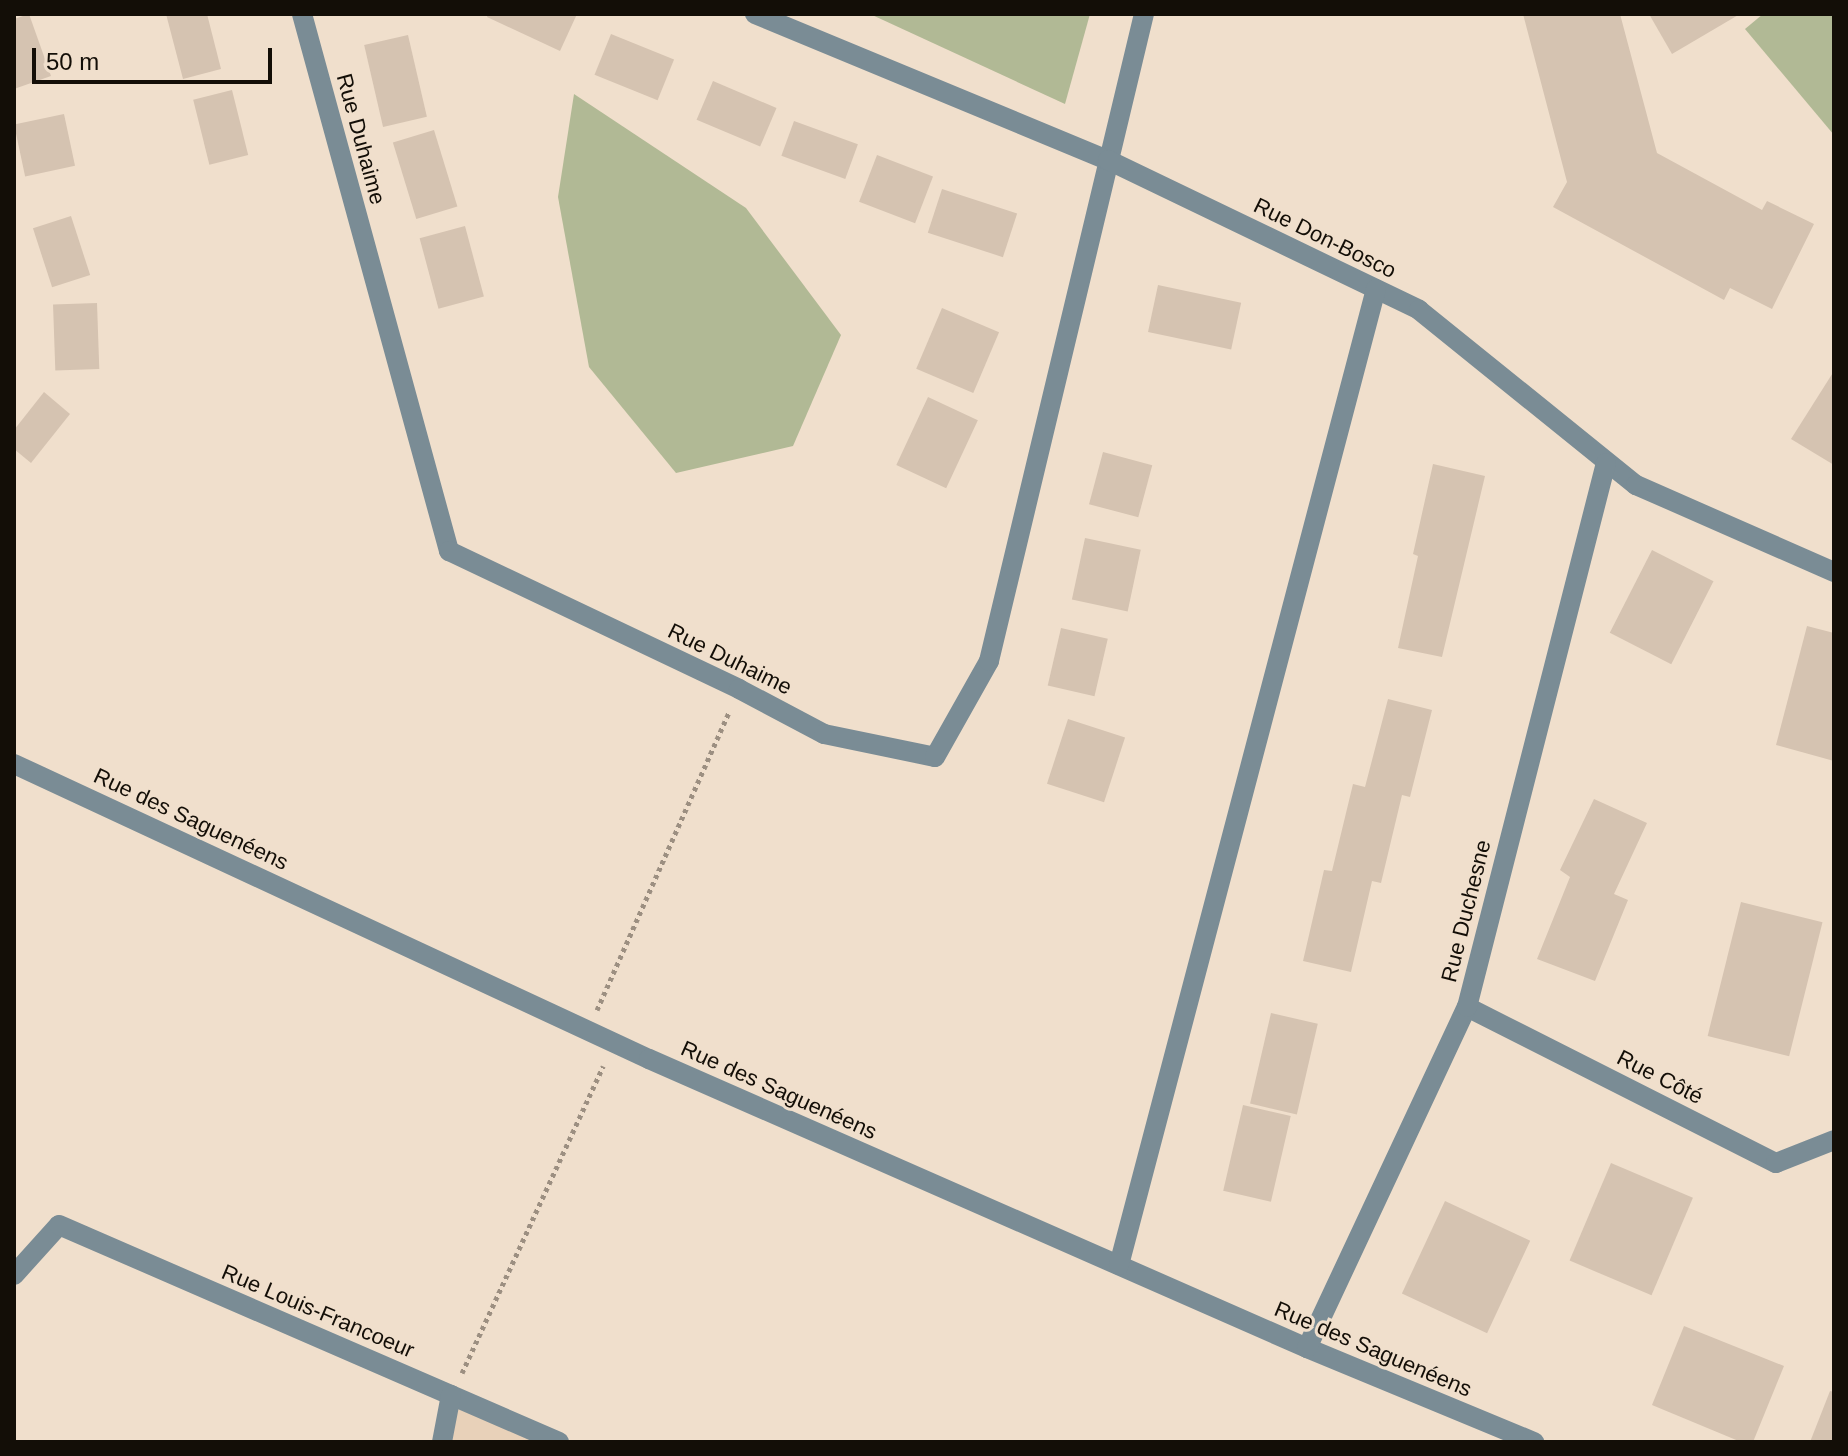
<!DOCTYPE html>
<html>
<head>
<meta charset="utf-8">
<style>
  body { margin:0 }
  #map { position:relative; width:1848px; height:1456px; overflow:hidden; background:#f0dfcc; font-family:Arial,sans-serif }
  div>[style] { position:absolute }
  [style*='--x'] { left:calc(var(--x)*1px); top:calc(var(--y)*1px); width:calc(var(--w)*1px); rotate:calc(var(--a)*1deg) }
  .built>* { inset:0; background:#e8d1b9 }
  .green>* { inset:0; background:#b1b995 }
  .building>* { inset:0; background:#d5c3b1; transform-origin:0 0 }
  .path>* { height:5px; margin-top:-2.5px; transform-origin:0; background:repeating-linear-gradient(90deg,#9c8f81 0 4px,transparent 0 8px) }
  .minor>* { height:20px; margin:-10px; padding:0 10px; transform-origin:10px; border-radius:10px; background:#7a8c95 }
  span { translate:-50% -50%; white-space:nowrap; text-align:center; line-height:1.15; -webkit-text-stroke:6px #f0dfcc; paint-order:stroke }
  .street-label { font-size:22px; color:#130e07 }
  .frame { position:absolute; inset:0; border:16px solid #130e07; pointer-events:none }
  .scale { position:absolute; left:32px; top:48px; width:240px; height:36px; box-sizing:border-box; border:4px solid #130e07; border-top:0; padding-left:10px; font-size:24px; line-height:28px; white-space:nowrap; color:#130e07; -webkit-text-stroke:6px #f0dfcc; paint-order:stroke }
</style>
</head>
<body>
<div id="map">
  <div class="built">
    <i style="clip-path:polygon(448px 1389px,560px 1442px,437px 1442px)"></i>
  </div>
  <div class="green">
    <i style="clip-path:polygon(870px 14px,1090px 14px,1065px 104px)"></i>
    <i style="clip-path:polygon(1763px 14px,1834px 14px,1834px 135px,1745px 29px)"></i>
    <i style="clip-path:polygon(574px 94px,746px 208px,841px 335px,793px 446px,676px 473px,589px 367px,558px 197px)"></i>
  </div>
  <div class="building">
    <i style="clip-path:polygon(29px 14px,51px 76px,14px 89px,14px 19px)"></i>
    <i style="clip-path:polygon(166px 14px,207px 14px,221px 69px,183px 79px)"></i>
    <i style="clip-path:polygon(488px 14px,577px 14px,560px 51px,487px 17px)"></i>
    <i style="clip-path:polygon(1523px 14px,1620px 14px,1657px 153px,1762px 210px,1767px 201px,1814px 224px,1772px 309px,1730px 288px,1724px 300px,1553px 207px,1567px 182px)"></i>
    <i style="clip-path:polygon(1649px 14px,1740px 14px,1672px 54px)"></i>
    <i style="left:611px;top:34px;width:68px;height:44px;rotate:22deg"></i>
    <i style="left:408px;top:35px;width:84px;height:45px;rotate:77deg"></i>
    <i style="left:713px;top:81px;width:69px;height:42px;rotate:23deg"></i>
    <i style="left:232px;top:90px;width:67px;height:40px;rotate:76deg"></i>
    <i style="left:64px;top:114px;width:53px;height:51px;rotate:78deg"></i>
    <i style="left:794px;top:121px;width:68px;height:37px;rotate:20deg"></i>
    <i style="left:434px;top:130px;width:80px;height:43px;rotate:73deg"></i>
    <i style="left:877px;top:155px;width:60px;height:50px;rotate:21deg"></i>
    <i style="left:942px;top:189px;width:79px;height:46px;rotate:18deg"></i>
    <i style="left:71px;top:216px;width:62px;height:40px;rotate:72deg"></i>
    <i style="left:465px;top:226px;width:73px;height:47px;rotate:75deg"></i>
    <i style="left:1158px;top:285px;width:85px;height:48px;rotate:12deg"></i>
    <i style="left:97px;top:303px;width:66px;height:44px;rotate:88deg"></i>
    <i style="left:942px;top:308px;width:62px;height:66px;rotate:23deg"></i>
    <i style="clip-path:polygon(1834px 371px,1834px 465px,1791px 439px)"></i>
    <i style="clip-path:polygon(44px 392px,70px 414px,31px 463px,14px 449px,14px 430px)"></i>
    <i style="left:928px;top:397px;width:55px;height:75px;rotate:25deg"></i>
    <i style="left:1103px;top:452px;width:51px;height:54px;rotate:15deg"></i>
    <i style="clip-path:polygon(1433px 464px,1485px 476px,1442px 657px,1398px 648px,1418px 556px,1413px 554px)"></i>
    <i style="left:1085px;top:538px;width:57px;height:63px;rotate:12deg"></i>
    <i style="left:1652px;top:550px;width:69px;height:93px;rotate:27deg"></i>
    <i style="clip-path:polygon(1807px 626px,1834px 633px,1834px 761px,1776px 745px)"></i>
    <i style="left:1061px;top:628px;width:48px;height:59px;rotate:13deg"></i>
    <i style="clip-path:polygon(1388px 699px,1432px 710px,1410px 797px,1402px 795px,1381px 883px,1372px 881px,1351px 972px,1303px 961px,1324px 870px,1332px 871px,1353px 784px,1365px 787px)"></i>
    <i style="left:1068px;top:719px;width:60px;height:68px;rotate:18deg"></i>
    <i style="clip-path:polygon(1594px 799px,1647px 823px,1614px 894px,1628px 900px,1595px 981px,1537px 959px,1570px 877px,1560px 870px)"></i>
    <i style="left:1741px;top:902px;width:84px;height:138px;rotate:14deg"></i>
    <i style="left:1271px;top:1013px;width:48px;height:93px;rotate:13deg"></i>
    <i style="left:1243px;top:1105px;width:49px;height:88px;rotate:13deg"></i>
    <i style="left:1611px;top:1163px;width:89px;height:106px;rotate:23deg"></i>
    <i style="left:1445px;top:1201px;width:94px;height:102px;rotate:25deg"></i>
    <i style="clip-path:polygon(1684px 1326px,1784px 1366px,1753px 1442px,1741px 1442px,1652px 1405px)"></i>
    <i style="clip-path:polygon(1830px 1391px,1834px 1392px,1834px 1442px,1810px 1442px)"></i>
  </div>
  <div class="path">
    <i style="--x:597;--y:1010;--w:326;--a:-66.1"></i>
    <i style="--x:462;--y:1373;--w:338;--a:-65.3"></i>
  </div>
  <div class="minor">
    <i style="--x:302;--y:14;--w:557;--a:74.69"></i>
    <i style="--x:449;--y:551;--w:321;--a:25.4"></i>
    <i style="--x:739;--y:689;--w:96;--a:27.9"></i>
    <i style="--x:824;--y:734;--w:113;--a:11.7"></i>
    <i style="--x:935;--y:757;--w:110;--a:-60.6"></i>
    <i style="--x:989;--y:661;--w:665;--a:-76.53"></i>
    <i style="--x:755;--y:14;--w:382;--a:22.5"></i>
    <i style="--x:1108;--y:160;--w:345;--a:25.7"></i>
    <i style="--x:1419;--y:310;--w:279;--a:38.9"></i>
    <i style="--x:1636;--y:485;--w:216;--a:23.7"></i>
    <i style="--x:14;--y:764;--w:700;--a:24.92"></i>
    <i style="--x:649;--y:1059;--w:719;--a:23.71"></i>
    <i style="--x:1307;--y:1348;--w:246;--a:22.5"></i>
    <i style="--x:1467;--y:1007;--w:346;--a:26.8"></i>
    <i style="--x:1776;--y:1163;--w:62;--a:-21.6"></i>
    <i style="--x:1119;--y:1265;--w:1009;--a:-75.25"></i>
    <i style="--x:14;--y:1275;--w:67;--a:-48"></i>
    <i style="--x:59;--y:1225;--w:545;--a:23.46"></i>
    <i style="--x:1307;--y:1348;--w:377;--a:-64.9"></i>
    <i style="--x:1467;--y:1007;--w:561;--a:-75.67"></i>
    <i style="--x:442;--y:1442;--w:48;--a:-79.2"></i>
  </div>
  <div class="street-label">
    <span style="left:361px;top:139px;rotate:75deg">Rue Duhaime</span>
    <span style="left:1325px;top:238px;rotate:26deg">Rue Don-Bosco</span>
    <span style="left:730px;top:659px;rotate:26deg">Rue Duhaime</span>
    <span style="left:191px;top:819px;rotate:25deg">Rue des Saguenéens</span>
    <span style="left:1466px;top:911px;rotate:-76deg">Rue Duchesne</span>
    <span style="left:1660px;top:1077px;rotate:27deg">Rue Côté</span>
    <span style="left:779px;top:1090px;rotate:24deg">Rue des Saguenéens</span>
    <span style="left:318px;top:1311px;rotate:23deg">Rue Louis-Francoeur</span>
    <span style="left:1373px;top:1349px;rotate:23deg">Rue des Saguenéens</span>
  </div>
  <div class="frame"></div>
  <div class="scale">50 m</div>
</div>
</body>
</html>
